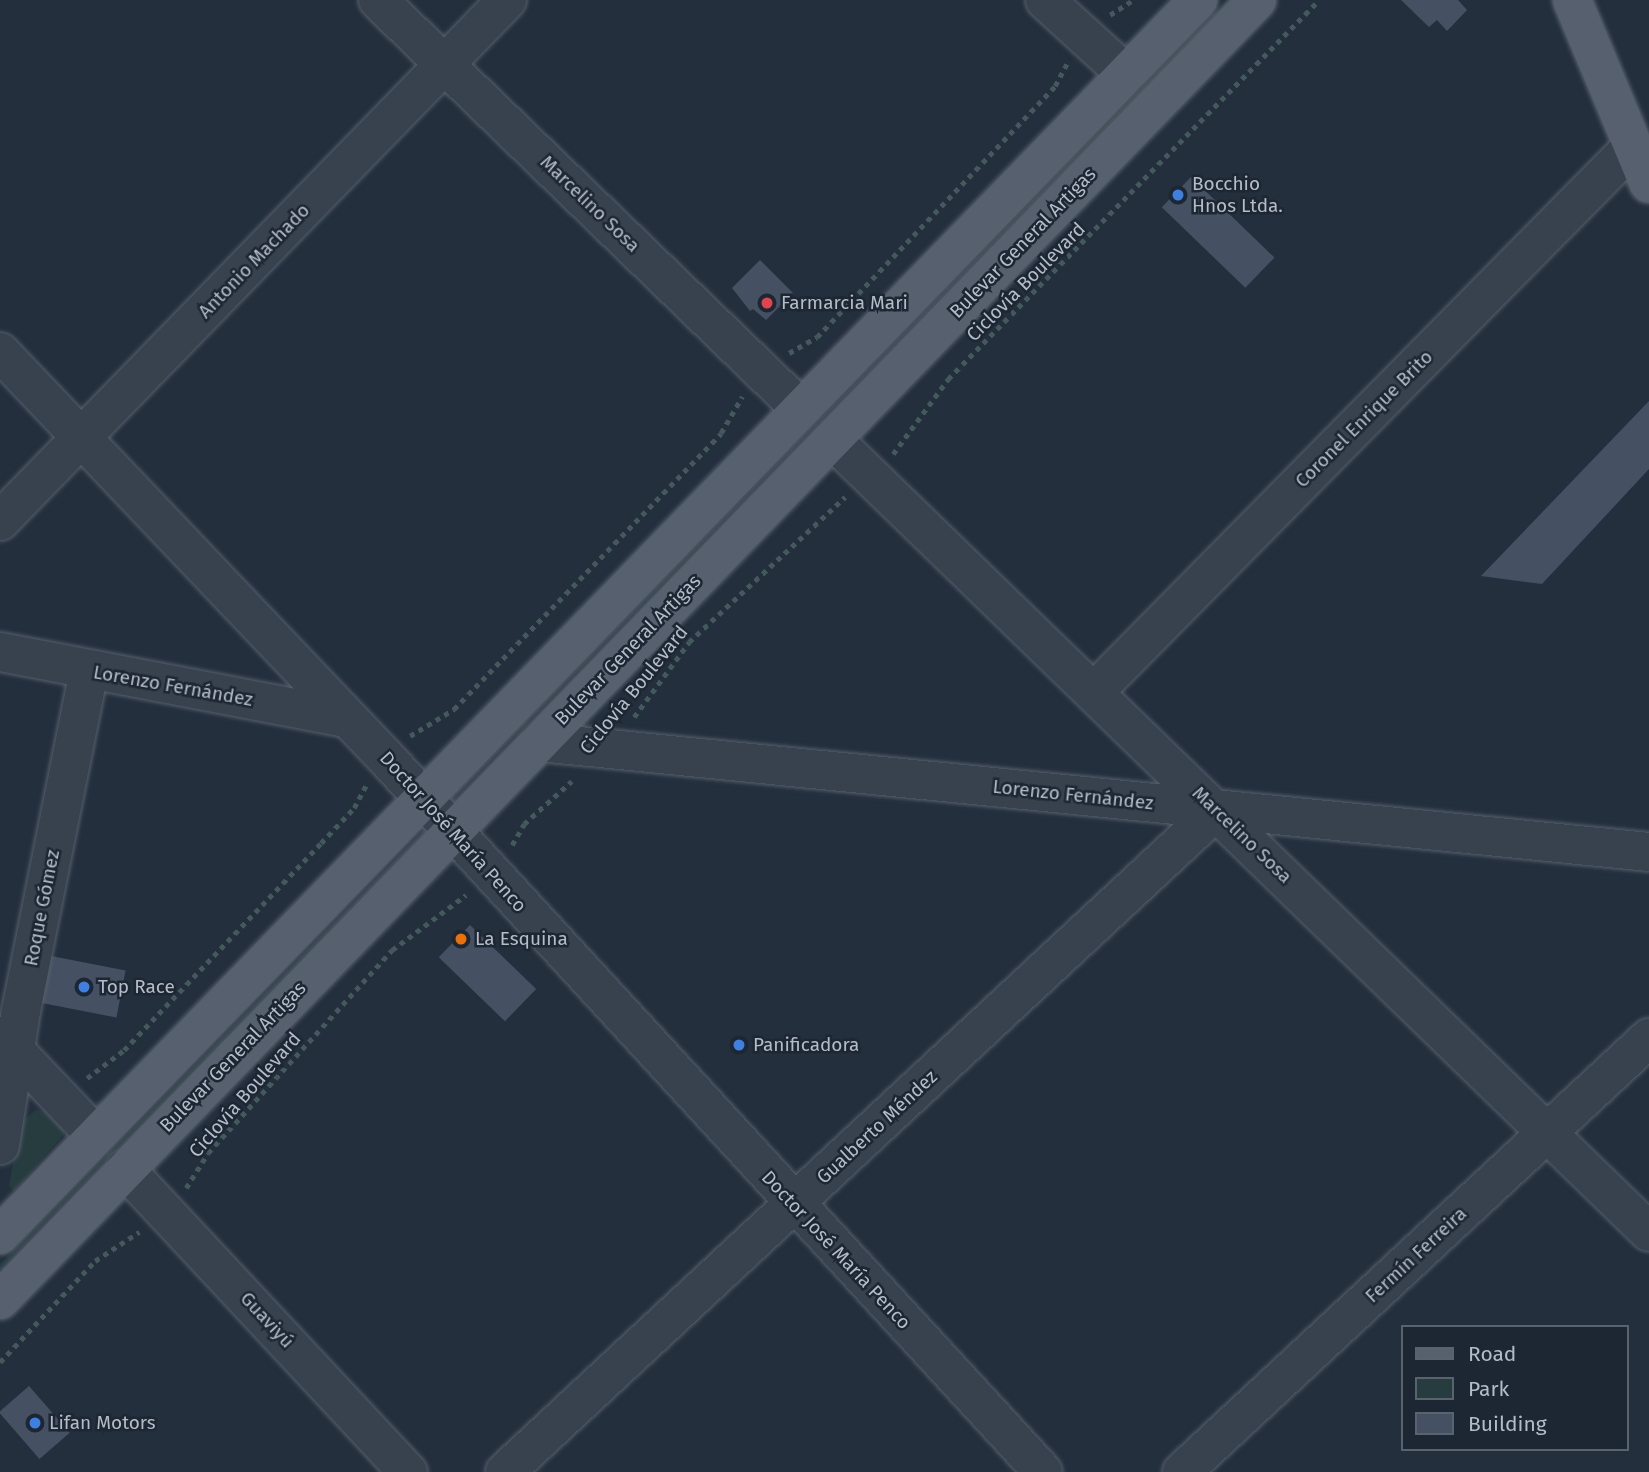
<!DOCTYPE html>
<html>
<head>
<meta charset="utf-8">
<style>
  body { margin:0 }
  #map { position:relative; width:1649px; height:1472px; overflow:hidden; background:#242f3e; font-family:"Fira Sans",sans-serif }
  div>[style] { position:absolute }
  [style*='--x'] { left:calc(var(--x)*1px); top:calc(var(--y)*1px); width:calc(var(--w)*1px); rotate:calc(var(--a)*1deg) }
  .green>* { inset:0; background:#263c3f }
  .building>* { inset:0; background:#455162; transform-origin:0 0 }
  .path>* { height:4.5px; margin-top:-2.25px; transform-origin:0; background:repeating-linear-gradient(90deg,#44595c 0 5px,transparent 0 10px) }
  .roads { filter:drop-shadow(0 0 2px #565f6c) drop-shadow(0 0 2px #565f6c) }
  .minor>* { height:38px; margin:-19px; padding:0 19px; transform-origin:19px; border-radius:19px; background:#38414e }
  .major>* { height:38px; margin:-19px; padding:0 19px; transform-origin:19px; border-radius:19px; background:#56606e }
  .dots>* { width:19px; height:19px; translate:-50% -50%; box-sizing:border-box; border:4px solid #1d2633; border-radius:50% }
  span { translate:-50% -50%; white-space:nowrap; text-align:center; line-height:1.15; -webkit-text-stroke:5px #1d2633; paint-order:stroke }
  .poi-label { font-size:19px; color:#b4bcc9 }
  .left { translate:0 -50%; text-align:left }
  .street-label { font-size:19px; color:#b4bcc9 }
  .legend { position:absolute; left:1401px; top:1325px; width:228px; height:126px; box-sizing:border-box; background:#1d2633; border:2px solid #59626f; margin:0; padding:9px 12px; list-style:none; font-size:21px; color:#b4bcc9 }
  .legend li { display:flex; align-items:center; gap:14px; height:35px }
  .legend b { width:35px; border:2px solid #59626f }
</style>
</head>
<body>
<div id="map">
  <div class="green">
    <i style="clip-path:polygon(1227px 0,1231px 0,451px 801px,451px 799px)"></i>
    <i style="clip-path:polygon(424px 830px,424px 833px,0 1270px,0 1264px)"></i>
    <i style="clip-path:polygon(36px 1110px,52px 1112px,64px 1125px,64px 1134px,14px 1191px,9px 1186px,20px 1123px)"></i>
  </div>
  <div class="building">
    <i style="clip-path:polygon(1401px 0,1458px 0,1467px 10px,1447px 31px,1437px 20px,1429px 27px)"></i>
    <i style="left:1191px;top:177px;width:116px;height:42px;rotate:44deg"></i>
    <i style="clip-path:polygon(760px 260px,793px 293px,766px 320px,753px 309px,750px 311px,732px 288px)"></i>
    <i style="clip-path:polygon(1649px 401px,1649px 469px,1542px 584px,1481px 576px)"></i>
    <i style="left:470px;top:925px;width:92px;height:45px;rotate:44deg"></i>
    <i style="left:51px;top:956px;width:76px;height:48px;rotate:11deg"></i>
    <i style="left:29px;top:1386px;width:62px;height:40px;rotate:49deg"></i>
  </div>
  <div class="path">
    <i style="--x:1110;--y:15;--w:27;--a:-33"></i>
    <i style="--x:789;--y:353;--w:32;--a:-30"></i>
    <i style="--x:817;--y:337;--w:346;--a:-46.5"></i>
    <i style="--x:1055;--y:86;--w:26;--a:-62"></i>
    <i style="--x:893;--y:454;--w:93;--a:-53.7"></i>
    <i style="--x:948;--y:379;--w:530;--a:-45.61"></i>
    <i style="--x:634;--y:717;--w:93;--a:-53.7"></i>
    <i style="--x:689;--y:642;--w:213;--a:-42.9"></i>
    <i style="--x:410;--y:736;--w:52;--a:-31.5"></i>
    <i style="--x:454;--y:709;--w:384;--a:-45.9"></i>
    <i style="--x:721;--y:433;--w:42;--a:-59.7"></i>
    <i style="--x:512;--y:845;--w:24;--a:-60"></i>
    <i style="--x:524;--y:824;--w:64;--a:-41.9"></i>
    <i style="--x:87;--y:1078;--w:46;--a:-37.1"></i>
    <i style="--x:124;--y:1050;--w:286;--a:-46.4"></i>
    <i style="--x:321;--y:843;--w:48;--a:-46.7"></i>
    <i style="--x:354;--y:808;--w:27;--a:-62"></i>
    <i style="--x:186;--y:1188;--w:41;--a:-57.8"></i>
    <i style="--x:208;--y:1153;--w:274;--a:-47.8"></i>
    <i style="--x:392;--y:950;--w:92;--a:-36.6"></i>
    <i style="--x:0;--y:1362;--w:139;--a:-46.8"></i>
    <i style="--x:95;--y:1261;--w:53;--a:-33.4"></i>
  </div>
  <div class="roads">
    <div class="minor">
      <i style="--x:378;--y:0;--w:588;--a:44.04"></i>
      <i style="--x:1045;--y:0;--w:110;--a:42.4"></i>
      <i style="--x:0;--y:352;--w:563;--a:46.44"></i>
      <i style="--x:388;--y:760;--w:967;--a:47.39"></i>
      <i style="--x:833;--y:440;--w:1137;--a:44.14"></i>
      <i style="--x:0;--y:521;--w:727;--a:-45.78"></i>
      <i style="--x:0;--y:652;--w:352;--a:10.8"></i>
      <i style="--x:1095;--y:691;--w:766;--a:-45.37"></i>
      <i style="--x:539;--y:742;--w:1115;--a:5.66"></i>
      <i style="--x:1;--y:1036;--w:138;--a:46.5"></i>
      <i style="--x:0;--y:1145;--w:136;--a:-81.1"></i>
      <i style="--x:21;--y:1011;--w:347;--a:-78.7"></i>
      <i style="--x:125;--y:1169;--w:415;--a:47"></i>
      <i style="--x:505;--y:1472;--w:972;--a:-42.92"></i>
      <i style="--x:1182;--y:1472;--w:638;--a:-42.9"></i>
    </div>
    <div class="major">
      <i style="--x:1572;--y:0;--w:199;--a:67.3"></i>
      <i style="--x:0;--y:1235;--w:1721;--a:-45.87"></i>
      <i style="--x:0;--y:1300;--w:1808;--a:-45.96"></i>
    </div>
  </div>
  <div class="dots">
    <i style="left:1178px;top:195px;background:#3f7fe0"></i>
    <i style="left:767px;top:303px;background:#e0444e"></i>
    <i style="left:461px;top:939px;background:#e8710a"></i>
    <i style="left:84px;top:987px;background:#3f7fe0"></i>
    <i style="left:739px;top:1045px;background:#3f7fe0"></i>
    <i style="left:35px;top:1423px;background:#3f7fe0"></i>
  </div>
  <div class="poi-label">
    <span class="left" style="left:1192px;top:195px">Bocchio<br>Hnos Ltda.</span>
    <span class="left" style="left:781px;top:303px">Farmarcia Mari</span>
    <span class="left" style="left:475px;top:939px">La Esquina</span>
    <span class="left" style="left:98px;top:987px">Top Race</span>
    <span class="left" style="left:753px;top:1045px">Panificadora</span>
    <span class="left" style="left:49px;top:1423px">Lifan Motors</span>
  </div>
  <div class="street-label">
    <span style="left:590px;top:204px;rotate:44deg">Marcelino Sosa</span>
    <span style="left:1023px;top:243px;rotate:-46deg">Bulevar General Artigas</span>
    <span style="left:254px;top:261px;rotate:-46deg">Antonio Machado</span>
    <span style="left:1026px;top:282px;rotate:-45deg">Ciclovía Boulevard</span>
    <span style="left:1364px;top:419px;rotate:-45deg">Coronel Enrique Brito</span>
    <span style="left:628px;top:650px;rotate:-46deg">Bulevar General Artigas</span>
    <span style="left:173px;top:686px;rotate:10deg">Lorenzo Fernández</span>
    <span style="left:634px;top:690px;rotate:-51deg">Ciclovía Boulevard</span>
    <span style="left:1073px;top:795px;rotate:6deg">Lorenzo Fernández</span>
    <span style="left:453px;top:832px;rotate:48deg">Doctor José María Penco</span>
    <span style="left:1242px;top:835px;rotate:44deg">Marcelino Sosa</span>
    <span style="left:42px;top:908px;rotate:-79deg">Roque Gómez</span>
    <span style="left:233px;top:1057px;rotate:-46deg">Bulevar General Artigas</span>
    <span style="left:245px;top:1095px;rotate:-49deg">Ciclovía Boulevard</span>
    <span style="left:877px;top:1127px;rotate:-43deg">Gualberto Méndez</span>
    <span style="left:836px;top:1250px;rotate:47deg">Doctor José María Penco</span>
    <span style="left:1416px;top:1255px;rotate:-43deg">Fermín Ferreira</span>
    <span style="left:267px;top:1320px;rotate:47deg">Guaviyú</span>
  </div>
  <ul class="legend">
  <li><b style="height:9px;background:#56606e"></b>Road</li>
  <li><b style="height:19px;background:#263c3f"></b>Park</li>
  <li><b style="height:19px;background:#455162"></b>Building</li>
  </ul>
</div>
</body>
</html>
